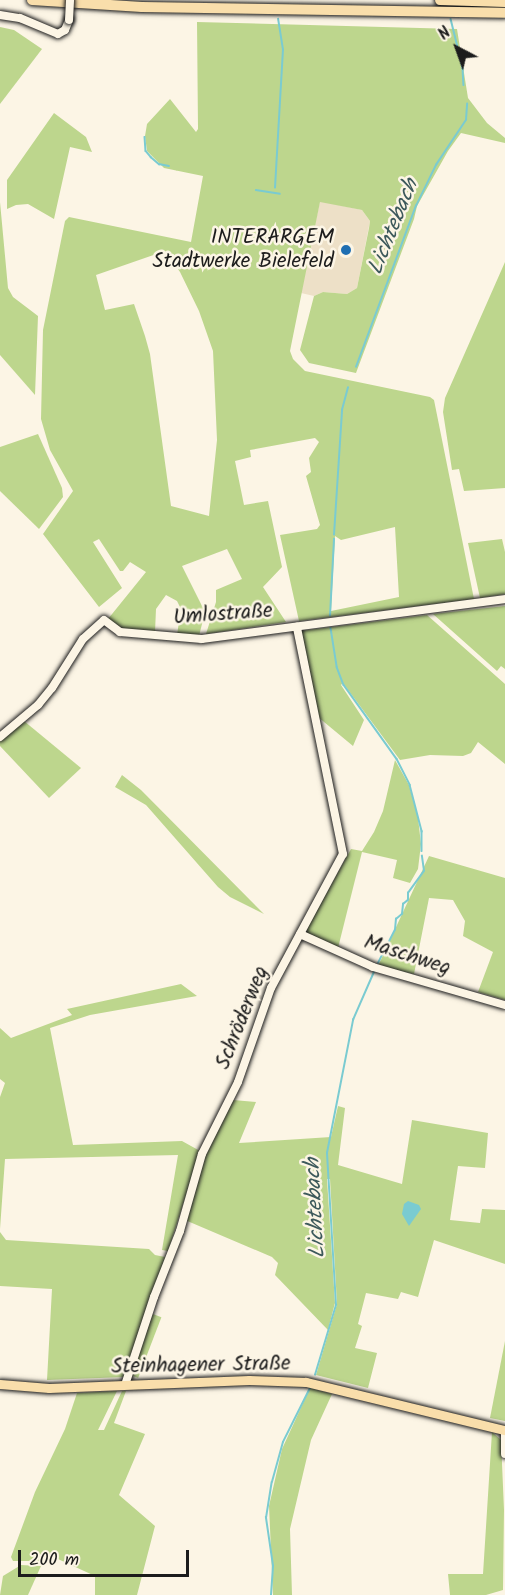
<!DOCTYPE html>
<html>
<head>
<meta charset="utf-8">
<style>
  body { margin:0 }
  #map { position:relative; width:505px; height:1595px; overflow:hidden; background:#fcf5e5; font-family:Kalam,sans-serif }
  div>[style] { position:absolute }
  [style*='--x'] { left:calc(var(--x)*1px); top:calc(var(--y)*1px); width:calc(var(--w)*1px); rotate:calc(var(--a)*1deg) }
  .built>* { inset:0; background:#ede0c7 }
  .green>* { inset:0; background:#bdd68d; transform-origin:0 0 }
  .water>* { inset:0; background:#7acbd1 }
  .stream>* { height:1.5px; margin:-0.75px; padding:0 0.75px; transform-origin:0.75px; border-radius:0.75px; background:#7acbd1 }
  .roads { filter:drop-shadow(0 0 2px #1c1c1c) drop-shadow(0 0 2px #1c1c1c) }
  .minor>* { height:8px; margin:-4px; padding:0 4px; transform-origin:4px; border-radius:4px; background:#fcf5e5 }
  .major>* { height:9px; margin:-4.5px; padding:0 4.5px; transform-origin:4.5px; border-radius:4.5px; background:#f9deab }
  .highway>* { height:10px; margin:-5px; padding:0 5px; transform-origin:5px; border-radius:5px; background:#f9deab }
  .bridges { filter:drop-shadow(0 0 2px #1c1c1c) drop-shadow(0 0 2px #1c1c1c) }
  .minor-bridge>* { height:8px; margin:-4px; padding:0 4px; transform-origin:4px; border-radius:4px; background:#fcf5e5 }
  .dots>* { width:16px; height:16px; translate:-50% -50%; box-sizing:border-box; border:3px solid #fcf5e5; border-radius:50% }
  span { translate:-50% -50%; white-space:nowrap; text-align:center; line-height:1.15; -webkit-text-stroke:5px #fcf5e5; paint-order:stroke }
  .poi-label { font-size:21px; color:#1c1c1c }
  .right { translate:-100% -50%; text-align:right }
  .street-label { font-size:21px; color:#1c1c1c }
  .water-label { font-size:22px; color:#3d595b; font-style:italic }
  .north { position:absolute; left:427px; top:18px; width:60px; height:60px; -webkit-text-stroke:4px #fcf5e5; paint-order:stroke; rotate:319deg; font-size:16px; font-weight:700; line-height:24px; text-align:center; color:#1c1c1c }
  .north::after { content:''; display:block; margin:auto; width:21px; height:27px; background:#1c1c1c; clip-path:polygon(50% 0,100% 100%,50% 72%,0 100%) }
  .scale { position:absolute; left:18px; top:1550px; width:171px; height:27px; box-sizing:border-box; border:3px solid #1c1c1c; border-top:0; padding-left:8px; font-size:18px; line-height:21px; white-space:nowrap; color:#1c1c1c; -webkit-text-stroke:4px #fcf5e5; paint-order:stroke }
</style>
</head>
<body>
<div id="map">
  <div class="built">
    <i style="clip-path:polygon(320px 201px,362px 210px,370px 221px,357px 288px,347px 294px,323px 292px,314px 296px,301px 293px)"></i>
  </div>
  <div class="green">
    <i style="clip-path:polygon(evenodd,197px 22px,457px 29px,468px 98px,487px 123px,505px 138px,505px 143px,461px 133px,448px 151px,417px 206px,414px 219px,356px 373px,309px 363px,300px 350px,314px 296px,323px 292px,347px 294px,357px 288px,369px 228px,370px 221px,362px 210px,320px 202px,290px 351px,293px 359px,305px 371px,430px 397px,434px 400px,474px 599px,299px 621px,280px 535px,317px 529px,320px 525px,306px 476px,311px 472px,309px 458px,319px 442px,315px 438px,250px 450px,251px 457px,235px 461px,244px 505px,268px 501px,282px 567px,263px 587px,286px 622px,206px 634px,216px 602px,216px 590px,242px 579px,227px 549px,182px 566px,205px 612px,199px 636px,177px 635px,181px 609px,177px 601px,166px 595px,156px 609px,155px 632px,125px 630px,108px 619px,146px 572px,130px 562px,123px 571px,120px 571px,99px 539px,93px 542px,122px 588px,99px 607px,43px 534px,73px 491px,50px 450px,41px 419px,43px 330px,65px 221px,69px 217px,191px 242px,203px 176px,164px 168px,147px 151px,145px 136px,147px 124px,170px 99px,196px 132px,198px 129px,197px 22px,165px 251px,180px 272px,199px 311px,213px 351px,217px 440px,209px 516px,171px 506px,150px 354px,145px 336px,134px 304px,105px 310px,96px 275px,165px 251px,197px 22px,395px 527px,399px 597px,331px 611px,335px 536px,341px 540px,395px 527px)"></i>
    <i style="clip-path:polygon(0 27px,14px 30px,42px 49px,0 104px)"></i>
    <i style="clip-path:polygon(54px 113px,86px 137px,92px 152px,70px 147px,54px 219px,28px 204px,16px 205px,7px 209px,7px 180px)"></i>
    <i style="clip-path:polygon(0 202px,8px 288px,13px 297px,38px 316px,35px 395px,0 355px)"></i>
    <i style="clip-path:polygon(505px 262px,505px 488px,464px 491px,459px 469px,452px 470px,443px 412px,445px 398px)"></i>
    <i style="clip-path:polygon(38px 434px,62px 488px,63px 497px,39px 529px,0 491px,0 447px)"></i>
    <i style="clip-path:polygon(502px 539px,505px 552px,505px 594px,480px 598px,468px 543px)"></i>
    <i style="clip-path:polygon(505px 606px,505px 669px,501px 666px,497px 671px,433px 614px)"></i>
    <i style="clip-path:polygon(427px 615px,505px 684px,505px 764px,478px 742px,471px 753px,463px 756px,430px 755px,400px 760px,343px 683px,341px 685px,364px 720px,353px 746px,318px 717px,300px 631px)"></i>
    <i style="clip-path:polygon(24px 721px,81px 768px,49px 798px,0 746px,0 740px)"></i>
    <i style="clip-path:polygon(395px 760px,409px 785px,418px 818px,421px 844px,418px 869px,410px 883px,393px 878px,397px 860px,362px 852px,338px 948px,307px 934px,306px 930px,351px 849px,362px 851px,374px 832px,383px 811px)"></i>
    <i style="clip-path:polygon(122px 775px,141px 790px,264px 914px,230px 897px,218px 887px,146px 805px,115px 787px)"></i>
    <i style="clip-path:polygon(429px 856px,505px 878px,505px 1000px,478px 992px,493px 952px,463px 936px,465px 921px,453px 900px,429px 898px,414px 974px,378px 966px)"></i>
    <i style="clip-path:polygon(181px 984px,197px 996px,90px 1015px,50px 1028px,73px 1145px,182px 1141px,200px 1151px,168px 1251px,162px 1250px,178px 1155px,5px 1159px,0 1229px,0 1097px,5px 1083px,0 1079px,0 1028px,11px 1038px,72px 1015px,67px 1009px)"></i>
    <i style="clip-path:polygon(233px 1100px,256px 1102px,239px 1143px,331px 1137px,338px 1106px,345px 1108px,338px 1165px,402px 1184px,412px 1120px,488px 1133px,485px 1168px,458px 1166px,450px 1220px,480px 1223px,482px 1209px,505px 1210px,505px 1264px,434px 1240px,418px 1297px,401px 1292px,398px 1299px,366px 1293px,358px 1324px,362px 1326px,355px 1348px,377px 1353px,368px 1388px,316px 1375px,337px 1304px,330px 1179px,327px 1179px,335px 1303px,328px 1330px,275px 1275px,278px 1263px,272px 1257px,185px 1220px,205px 1157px)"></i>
    <i style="clip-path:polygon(0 1232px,6px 1240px,149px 1249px,155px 1255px,165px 1257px,125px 1377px,47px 1380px,52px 1289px,0 1286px)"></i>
    <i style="left:153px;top:1314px;width:9px;height:65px;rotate:21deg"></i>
    <i style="clip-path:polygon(505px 1341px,505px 1421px,490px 1418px)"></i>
    <i style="clip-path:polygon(310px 1388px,332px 1394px,311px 1440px,290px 1529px,292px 1595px,273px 1595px,269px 1506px,282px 1449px)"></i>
    <i style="clip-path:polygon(117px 1391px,98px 1430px,104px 1430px,122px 1391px,126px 1391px,114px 1423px,145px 1434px,119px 1495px,155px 1526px,137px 1595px,95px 1595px,95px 1576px,47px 1554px,44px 1561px,13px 1561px,11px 1557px,35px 1492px,65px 1429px,77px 1393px)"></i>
    <i style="clip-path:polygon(492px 1432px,501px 1440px,504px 1510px,503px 1590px,486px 1595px,450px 1595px,448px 1574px,483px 1574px)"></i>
    <i style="clip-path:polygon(21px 1565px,41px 1566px,28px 1595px,0 1595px,3px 1576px)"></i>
  </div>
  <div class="water">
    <i style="clip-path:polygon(408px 1201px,419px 1205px,421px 1209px,409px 1226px,402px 1214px,404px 1204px)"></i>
  </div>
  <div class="stream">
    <i style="--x:451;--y:19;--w:50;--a:76.2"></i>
    <i style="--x:463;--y:68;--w:17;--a:87"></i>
    <i style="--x:145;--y:137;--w:14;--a:86"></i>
    <i style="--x:146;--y:151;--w:8;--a:50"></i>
    <i style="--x:151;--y:157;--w:11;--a:41"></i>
    <i style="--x:159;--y:164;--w:10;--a:11"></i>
    <i style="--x:275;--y:188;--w:138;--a:-86.7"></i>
    <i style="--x:283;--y:50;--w:31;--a:-99"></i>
    <i style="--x:256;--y:190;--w:24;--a:9"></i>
    <i style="--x:356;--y:367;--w:172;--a:-69.6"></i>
    <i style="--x:416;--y:206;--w:46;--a:-64"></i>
    <i style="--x:436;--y:165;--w:54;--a:-56.3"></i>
    <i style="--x:466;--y:120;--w:16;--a:-86"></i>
    <i style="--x:334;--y:535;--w:125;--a:-86.3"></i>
    <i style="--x:342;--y:410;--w:23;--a:-75"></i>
    <i style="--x:330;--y:616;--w:77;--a:-87"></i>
    <i style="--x:331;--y:628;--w:39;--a:81"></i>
    <i style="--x:337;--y:667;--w:19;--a:69"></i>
    <i style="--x:344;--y:685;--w:91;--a:54.4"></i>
    <i style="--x:397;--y:759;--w:29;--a:63"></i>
    <i style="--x:410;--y:785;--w:48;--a:75.4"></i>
    <i style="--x:422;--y:831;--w:20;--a:90"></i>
    <i style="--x:378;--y:963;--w:37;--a:-63"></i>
    <i style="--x:395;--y:930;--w:11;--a:-85"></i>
    <i style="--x:396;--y:919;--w:8;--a:-40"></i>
    <i style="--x:402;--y:914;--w:10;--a:-84"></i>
    <i style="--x:403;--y:904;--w:6;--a:-39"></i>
    <i style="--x:408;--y:900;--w:7;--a:-90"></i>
    <i style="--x:408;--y:893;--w:27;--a:-54"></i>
    <i style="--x:424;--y:871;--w:15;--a:-98"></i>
    <i style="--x:315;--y:1375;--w:73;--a:-73.3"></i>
    <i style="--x:336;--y:1305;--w:152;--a:-93.4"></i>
    <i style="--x:327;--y:1153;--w:136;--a:-78.9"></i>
    <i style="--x:353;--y:1020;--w:52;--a:-66.4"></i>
    <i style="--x:271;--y:1595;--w:29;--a:-86"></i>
    <i style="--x:273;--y:1566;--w:49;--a:-98.3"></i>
    <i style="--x:266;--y:1518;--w:36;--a:-81"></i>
    <i style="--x:272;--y:1482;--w:41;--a:-74.6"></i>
    <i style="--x:283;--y:1442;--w:60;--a:-63.4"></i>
  </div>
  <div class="roads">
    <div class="minor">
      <i style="--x:0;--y:15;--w:20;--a:9"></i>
      <i style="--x:20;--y:18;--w:41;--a:22.8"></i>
      <i style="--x:58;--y:34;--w:8;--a:-30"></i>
      <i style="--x:65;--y:30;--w:11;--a:-68"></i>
      <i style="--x:0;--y:737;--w:50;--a:-40.1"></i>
      <i style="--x:38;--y:705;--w:22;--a:-51"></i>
      <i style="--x:52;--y:688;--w:58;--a:-57.7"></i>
      <i style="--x:83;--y:639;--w:28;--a:-42"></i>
      <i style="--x:104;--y:620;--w:20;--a:37"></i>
      <i style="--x:120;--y:632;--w:82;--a:4.9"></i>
      <i style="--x:202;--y:639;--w:306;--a:-7.5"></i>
      <i style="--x:300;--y:934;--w:80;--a:24.3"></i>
      <i style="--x:373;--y:967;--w:137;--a:16.1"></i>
      <i style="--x:125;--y:1385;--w:93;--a:-71.8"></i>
      <i style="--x:154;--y:1297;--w:71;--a:-68.5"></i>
      <i style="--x:180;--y:1231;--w:80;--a:-74.1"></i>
      <i style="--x:202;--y:1154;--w:80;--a:-63.4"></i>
      <i style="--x:238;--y:1082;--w:100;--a:-70.7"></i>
      <i style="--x:271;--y:988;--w:152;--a:-61.8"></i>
      <i style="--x:343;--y:854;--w:232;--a:-101.5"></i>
      <i style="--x:505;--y:1434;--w:20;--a:90"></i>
    </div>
    <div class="major">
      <i style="--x:0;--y:1384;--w:49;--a:4.7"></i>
      <i style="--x:49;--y:1388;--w:200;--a:-2.3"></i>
      <i style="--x:249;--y:1380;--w:57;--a:2"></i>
      <i style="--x:306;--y:1382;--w:205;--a:13.6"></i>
    </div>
    <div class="highway">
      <i style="--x:32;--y:0;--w:110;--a:3.6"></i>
      <i style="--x:142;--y:7;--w:363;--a:0.9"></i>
      <i style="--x:440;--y:0;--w:65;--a:1.8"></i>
    </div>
  </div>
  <div class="bridges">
    <div class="minor-bridge">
      <i style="--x:69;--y:20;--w:20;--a:-87"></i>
    </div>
  </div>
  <div class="dots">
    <i style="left:346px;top:250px;background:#1f6fb2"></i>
  </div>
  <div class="poi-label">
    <span class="right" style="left:334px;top:250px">INTERARGEM<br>Stadtwerke Bielefeld</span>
  </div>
  <div class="street-label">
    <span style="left:223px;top:615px;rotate:-4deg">Umlostraße</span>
    <span style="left:407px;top:956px;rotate:18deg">Maschweg</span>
    <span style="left:243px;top:1018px;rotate:-68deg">Schröderweg</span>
    <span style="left:201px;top:1366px;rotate:-1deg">Steinhagener Straße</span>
  </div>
  <div class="water-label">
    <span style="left:394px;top:227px;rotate:-68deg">Lichtebach</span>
    <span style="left:316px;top:1208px;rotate:-93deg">Lichtebach</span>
  </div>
  <div class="north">N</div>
  <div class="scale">200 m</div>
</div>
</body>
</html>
